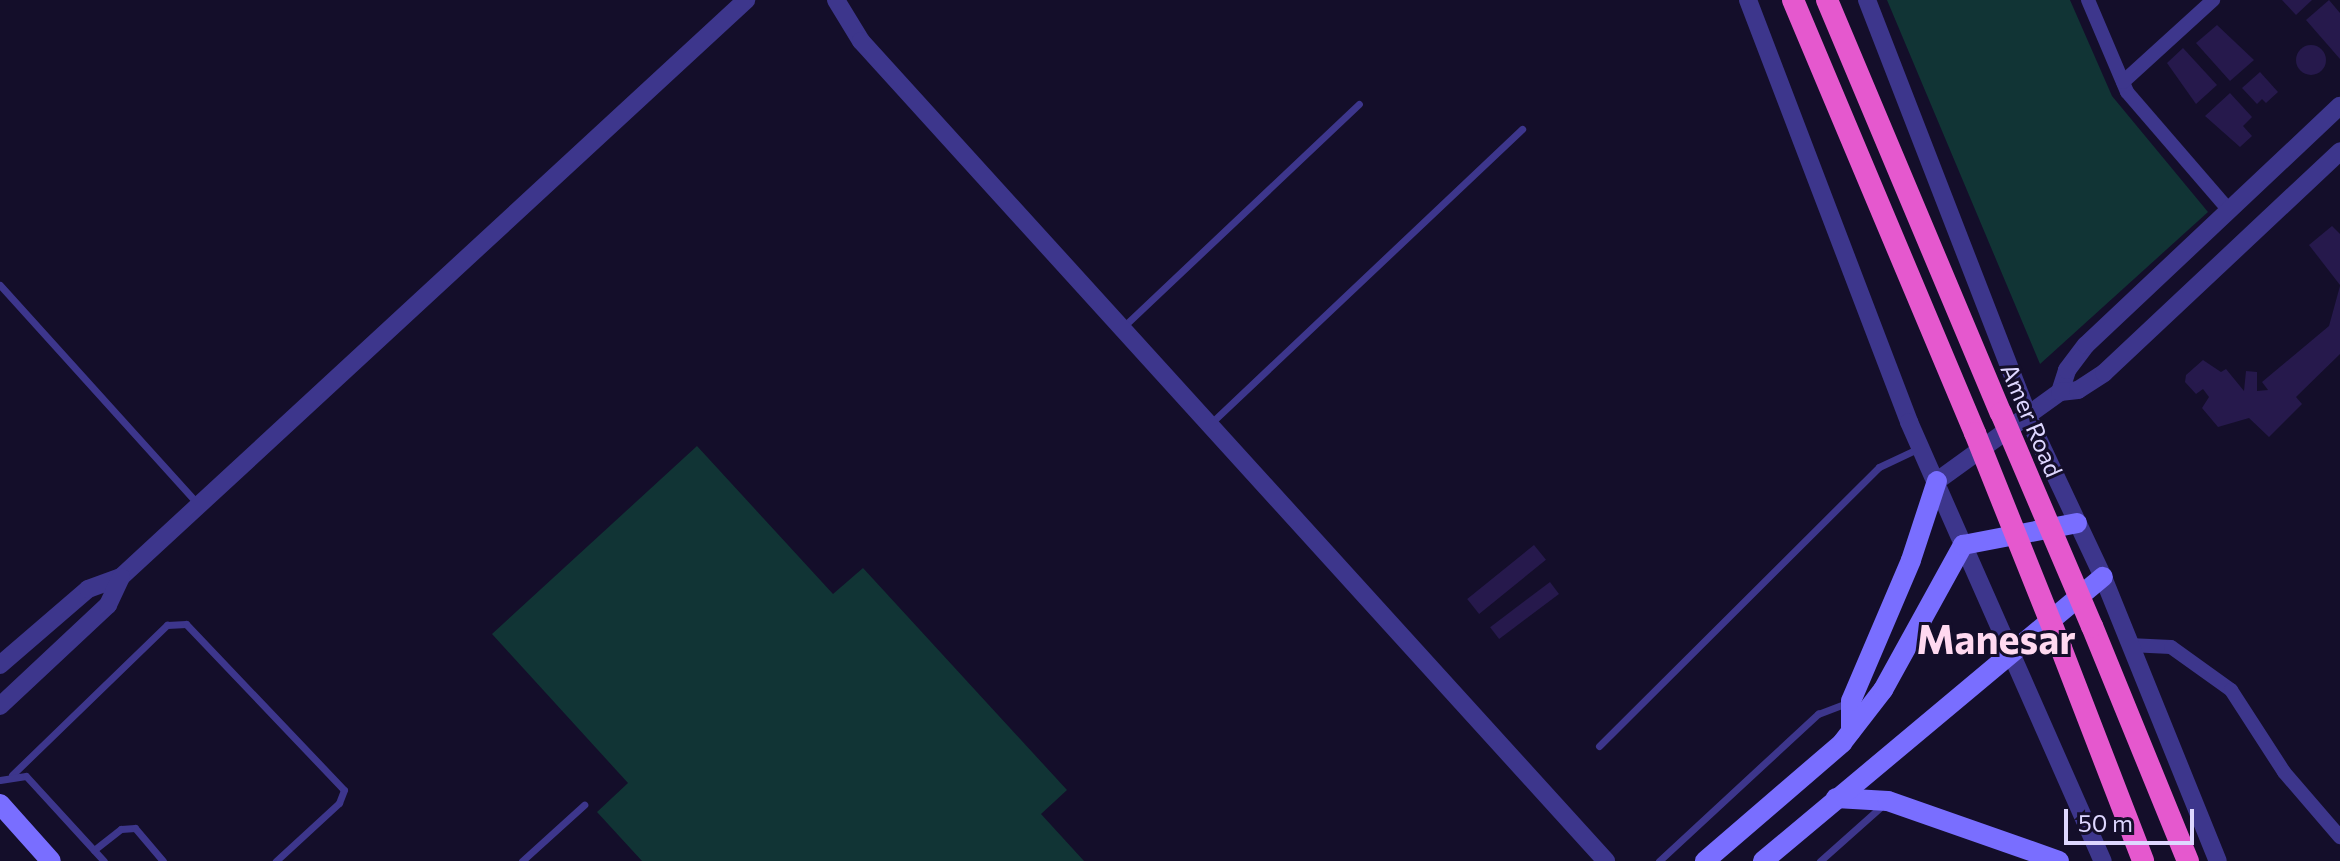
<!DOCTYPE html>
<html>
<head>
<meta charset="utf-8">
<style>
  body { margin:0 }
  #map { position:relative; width:2340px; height:861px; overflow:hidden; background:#140e2a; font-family:Commissioner,sans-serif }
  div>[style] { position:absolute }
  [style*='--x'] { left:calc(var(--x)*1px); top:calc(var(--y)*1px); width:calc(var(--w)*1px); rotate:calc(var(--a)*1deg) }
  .green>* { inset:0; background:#113435 }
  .building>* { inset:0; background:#26194c; transform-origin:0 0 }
  .round { border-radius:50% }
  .service>* { height:7px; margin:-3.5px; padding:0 3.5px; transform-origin:3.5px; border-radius:3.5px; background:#3d368c }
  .minor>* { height:14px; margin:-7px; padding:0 7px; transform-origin:7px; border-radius:7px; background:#3d368c }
  .tertiary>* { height:18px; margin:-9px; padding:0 9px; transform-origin:9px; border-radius:9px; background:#3d368c }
  .secondary>* { height:20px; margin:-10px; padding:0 10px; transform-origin:10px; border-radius:10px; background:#796eff }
  .trunk>* { height:22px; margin:-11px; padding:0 11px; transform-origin:11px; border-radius:11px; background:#e558ce }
  .trunk-bridge>* { height:22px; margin:-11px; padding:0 11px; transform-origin:11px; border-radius:11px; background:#e558ce }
  span { translate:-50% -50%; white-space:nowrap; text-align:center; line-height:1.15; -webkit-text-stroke:6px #140e2a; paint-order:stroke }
  .street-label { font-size:24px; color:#ded7ff }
  .town-label { font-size:40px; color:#ffd9f0; font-weight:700 }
  .scale { position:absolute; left:2064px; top:809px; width:130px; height:36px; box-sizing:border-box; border:4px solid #ded7ff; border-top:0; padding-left:10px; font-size:24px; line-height:28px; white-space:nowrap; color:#ded7ff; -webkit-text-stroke:6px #140e2a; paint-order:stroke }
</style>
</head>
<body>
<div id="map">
  <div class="green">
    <i style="clip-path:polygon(1887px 0,2070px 0,2112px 96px,2208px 212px,2040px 364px)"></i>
    <i style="clip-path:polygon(697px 446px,833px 594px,863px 568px,1067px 790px,1041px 814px,1084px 861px,642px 861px,597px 812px,628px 783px,492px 634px)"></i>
  </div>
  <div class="building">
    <i style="clip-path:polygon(2282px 0,2312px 0,2296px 15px)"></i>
    <i style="clip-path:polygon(2329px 0,2340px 13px,2340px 59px,2306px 20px)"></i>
    <i style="clip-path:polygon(2217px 25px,2254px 60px,2230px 81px,2196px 43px)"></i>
    <i class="round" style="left:2296px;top:45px;width:30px;height:30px"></i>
    <i style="clip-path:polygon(2183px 48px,2217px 85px,2196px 104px,2167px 63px)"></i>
    <i style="clip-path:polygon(2260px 72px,2278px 92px,2266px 103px,2262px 99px,2257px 104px,2242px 88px)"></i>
    <i style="clip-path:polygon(2230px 93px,2252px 117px,2243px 126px,2252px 136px,2240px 147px,2205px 116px)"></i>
    <i style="clip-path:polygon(2332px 226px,2340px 234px,2340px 285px,2309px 245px)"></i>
    <i style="clip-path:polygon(2340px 286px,2340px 354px,2296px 397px,2302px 404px,2269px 437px,2249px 418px,2218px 427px,2202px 408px,2209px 397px,2203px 389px,2196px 394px,2185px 382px,2186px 375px,2203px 360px,2221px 372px,2226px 369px,2244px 391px,2246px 371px,2257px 372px,2257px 391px,2268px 390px,2262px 382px,2329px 326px)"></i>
    <i style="left:1534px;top:545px;width:19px;height:86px;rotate:51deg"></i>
    <i style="left:1550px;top:582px;width:15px;height:75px;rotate:53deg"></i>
  </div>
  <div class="service">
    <i style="--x:0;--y:285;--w:294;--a:47.9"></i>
    <i style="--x:1122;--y:328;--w:326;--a:-43.4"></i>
    <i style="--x:1209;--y:425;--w:431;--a:-43.4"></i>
    <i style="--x:1599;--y:746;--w:395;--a:-44.9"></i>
    <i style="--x:1879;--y:467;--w:42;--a:-25.3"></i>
    <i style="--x:12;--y:775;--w:216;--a:-44.1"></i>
    <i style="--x:167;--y:625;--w:19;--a:-3"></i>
    <i style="--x:186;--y:624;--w:229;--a:46.4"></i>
    <i style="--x:344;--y:790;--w:14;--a:111"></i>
    <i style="--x:339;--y:803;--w:86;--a:137.4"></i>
    <i style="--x:0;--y:780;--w:26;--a:-9"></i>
    <i style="--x:26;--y:776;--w:115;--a:47.5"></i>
    <i style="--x:94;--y:850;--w:34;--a:-38"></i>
    <i style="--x:121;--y:829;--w:14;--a:-4"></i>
    <i style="--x:135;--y:828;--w:43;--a:49.7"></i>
    <i style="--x:522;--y:861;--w:84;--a:-42.1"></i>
    <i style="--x:1659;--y:861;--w:217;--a:-42.8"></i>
    <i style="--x:1818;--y:714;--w:33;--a:-21"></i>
    <i style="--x:1820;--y:861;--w:84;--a:-41.6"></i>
  </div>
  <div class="minor">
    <i style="--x:2088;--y:0;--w:100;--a:67"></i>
    <i style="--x:2127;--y:92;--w:153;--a:49.2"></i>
    <i style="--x:2123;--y:82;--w:122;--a:-42.3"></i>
    <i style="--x:2129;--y:645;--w:42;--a:2.7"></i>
    <i style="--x:2171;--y:647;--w:74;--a:35.6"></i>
    <i style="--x:2231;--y:690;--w:98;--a:57.1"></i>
    <i style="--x:2284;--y:772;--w:86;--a:49.3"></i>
  </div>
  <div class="tertiary">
    <i style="--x:836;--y:0;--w:48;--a:58.6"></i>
    <i style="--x:861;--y:41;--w:1108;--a:47.74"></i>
    <i style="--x:1748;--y:0;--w:452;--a:69.1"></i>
    <i style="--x:1909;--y:422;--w:480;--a:66.2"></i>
    <i style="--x:1867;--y:0;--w:457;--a:68.8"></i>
    <i style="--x:2032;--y:426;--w:167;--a:64.8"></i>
    <i style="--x:2103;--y:577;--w:306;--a:68"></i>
    <i style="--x:2060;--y:392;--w:23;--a:-72"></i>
    <i style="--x:2067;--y:370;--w:31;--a:-53"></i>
    <i style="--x:2086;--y:345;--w:349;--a:-43.3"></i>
    <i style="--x:1937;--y:481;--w:152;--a:-35.9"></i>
    <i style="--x:2060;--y:392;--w:18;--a:-6"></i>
    <i style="--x:2078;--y:390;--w:31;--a:-33"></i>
    <i style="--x:2104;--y:373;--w:324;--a:-43.2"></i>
    <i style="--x:0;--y:665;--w:116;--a:-40.8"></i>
    <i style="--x:88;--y:589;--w:35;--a:-20"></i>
    <i style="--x:121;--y:577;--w:851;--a:-42.71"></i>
    <i style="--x:0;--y:706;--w:148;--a:-43.1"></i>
    <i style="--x:108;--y:605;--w:31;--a:-65"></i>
  </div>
  <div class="secondary">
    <i style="--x:1851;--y:731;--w:30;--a:-90"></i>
    <i style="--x:1851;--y:701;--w:153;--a:-66.9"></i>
    <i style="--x:1911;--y:560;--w:83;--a:-71.8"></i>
    <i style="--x:1836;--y:798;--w:52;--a:3.3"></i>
    <i style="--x:1888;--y:801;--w:181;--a:19.3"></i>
    <i style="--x:0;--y:804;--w:76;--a:48.2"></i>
    <i style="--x:1705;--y:861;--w:181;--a:-40.7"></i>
    <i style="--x:1842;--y:743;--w:67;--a:-52.3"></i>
    <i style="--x:1883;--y:690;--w:166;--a:-61.1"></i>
    <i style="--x:1963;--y:545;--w:116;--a:-10.9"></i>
    <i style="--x:1763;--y:861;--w:443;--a:-39.9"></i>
  </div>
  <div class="trunk">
    <i style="--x:1793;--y:0;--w:470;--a:67.2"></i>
    <i style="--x:1827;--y:0;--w:448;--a:67.2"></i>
    <i style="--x:2092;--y:626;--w:254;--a:67.8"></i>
    <i style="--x:2061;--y:648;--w:228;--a:68.9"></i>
  </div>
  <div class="trunk-bridge">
    <i style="--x:2001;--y:413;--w:232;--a:66.9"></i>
    <i style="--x:1975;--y:433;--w:232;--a:68.2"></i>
  </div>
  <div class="street-label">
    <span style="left:2032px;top:420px;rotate:67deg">Amer Road</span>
  </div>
  <div class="town-label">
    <span style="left:1996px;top:638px">Manesar</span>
  </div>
  <div class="scale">50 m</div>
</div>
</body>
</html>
